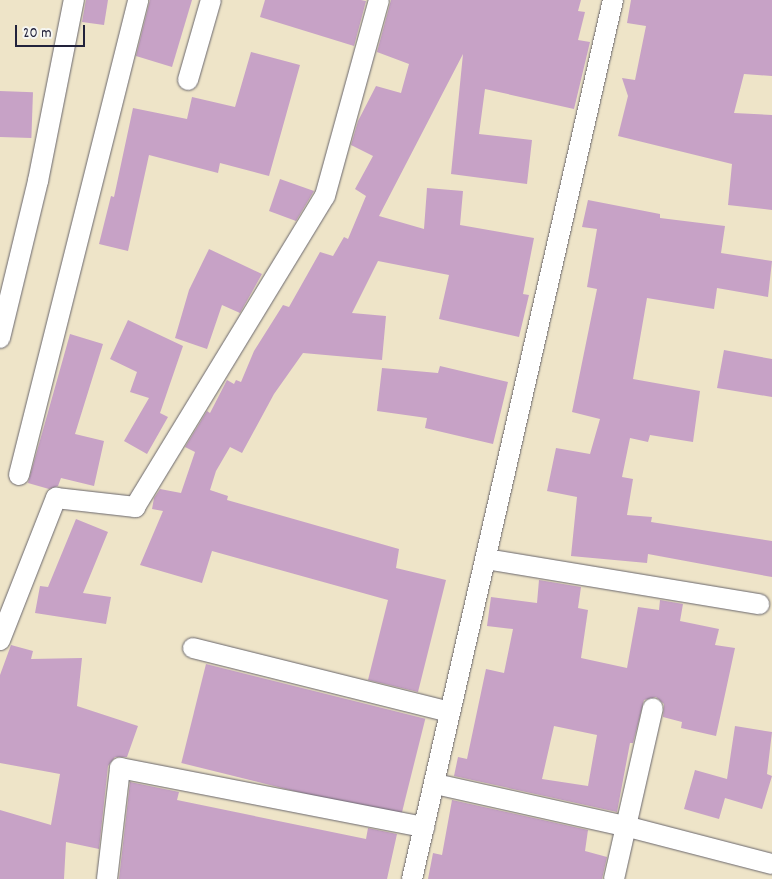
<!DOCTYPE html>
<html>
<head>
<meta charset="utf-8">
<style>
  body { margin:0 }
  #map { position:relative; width:772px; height:879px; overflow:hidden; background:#eee4c8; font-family:Dekko,sans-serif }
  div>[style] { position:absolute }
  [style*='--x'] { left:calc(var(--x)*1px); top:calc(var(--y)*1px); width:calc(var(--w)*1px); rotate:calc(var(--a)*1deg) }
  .building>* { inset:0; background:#c7a2c6; transform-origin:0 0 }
  .roads { filter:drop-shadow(0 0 1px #69666c) drop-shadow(0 0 1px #69666c) }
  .street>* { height:20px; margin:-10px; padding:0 10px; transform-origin:10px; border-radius:10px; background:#fff }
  span { translate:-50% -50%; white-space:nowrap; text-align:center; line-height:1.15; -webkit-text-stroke:4.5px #f6f6f2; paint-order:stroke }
  .scale { position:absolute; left:15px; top:25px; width:70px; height:22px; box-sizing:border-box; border:2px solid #22223b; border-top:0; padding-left:6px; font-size:15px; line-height:18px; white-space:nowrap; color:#22223b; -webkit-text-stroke:4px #f6f6f2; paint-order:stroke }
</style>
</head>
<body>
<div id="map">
  <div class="building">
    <i style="clip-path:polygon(86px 0,108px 0,104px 25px,82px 22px)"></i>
    <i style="clip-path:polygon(150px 0,192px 0,172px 67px,136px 56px)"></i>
    <i style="clip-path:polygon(265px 0,361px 0,366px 1px,354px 46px,260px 17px)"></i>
    <i style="clip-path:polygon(391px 0,581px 0,578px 11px,585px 12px,578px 40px,590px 42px,574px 109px,485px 89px,479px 134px,532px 140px,527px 184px,451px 174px,463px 54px,379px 216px,424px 229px,427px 188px,463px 191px,460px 225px,534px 238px,523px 294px,529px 295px,519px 337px,439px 319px,449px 275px,378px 261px,352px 313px,386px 316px,382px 360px,303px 353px,274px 394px,242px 453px,230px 447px,216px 471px,210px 490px,228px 496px,227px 500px,399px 549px,396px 568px,446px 580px,418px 692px,368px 680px,388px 600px,212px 551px,202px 583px,140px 565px,163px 511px,152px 509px,154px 498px,160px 489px,181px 493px,195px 452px,185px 447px,207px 411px,210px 413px,227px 380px,234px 384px,236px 380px,241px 382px,254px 351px,283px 305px,289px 307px,320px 252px,333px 256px,344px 237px,348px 239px,366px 196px,355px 189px,373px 156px,351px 145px,358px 121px,376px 86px,401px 93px,409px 64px,377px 52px)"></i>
    <i style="clip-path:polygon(631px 0,772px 0,772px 76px,744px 74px,734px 113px,772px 115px,772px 210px,728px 205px,732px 164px,618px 136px,628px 96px,622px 78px,635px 80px,646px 26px,627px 23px)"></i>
    <i style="clip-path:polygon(251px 52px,300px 65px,269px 176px,220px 163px,218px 173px,149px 155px,128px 251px,99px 244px,111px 196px,114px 197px,133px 108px,187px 119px,192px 97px,235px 107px)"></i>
    <i style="left:0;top:91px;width:33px;height:46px;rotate:2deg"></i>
    <i style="clip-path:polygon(280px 179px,314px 191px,296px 221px,269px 211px)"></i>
    <i style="clip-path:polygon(588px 200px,660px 214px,660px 218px,725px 226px,721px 253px,772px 261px,768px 297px,717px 288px,714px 309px,647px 298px,633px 379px,700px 391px,693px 442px,650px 435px,648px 442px,630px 438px,622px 477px,633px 479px,627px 515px,652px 517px,651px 522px,772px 541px,772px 577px,648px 554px,647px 563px,571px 556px,577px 497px,547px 491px,556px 448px,590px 454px,600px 419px,572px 412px,597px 289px,587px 287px,597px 229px,582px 227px)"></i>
    <i style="clip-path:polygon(209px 249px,262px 274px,240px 313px,222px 305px,207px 349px,175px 338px,189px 290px)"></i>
    <i style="clip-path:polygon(128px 320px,183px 346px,160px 413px,168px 417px,147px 454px,124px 441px,149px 398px,130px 392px,137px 372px,110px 359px)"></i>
    <i style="clip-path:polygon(70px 334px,103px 344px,75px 434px,104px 441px,94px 486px,61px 478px,58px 486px,49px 489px,28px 483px)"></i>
    <i style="clip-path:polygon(724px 350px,772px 359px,772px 397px,717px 388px)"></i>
    <i style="clip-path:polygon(440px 366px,508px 382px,493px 444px,425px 428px,427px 418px,377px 411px,382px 368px,438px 373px)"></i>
    <i style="clip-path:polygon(76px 519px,108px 532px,83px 593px,111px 597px,106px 624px,35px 613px,40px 586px,48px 587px)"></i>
    <i style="clip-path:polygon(evenodd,539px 580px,581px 587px,578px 608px,588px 610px,581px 658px,627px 668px,638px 607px,659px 610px,660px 600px,683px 604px,680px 621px,719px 629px,715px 645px,735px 648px,716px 736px,681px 728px,682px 722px,663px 717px,664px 704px,656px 697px,644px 700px,633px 743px,630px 743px,617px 812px,454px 776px,458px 757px,467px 759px,486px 669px,504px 673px,513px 629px,487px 626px,491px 597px,537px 603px,539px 580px,554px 726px,597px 735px,588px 786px,542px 779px,554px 726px)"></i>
    <i style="clip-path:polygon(11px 645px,33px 651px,31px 659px,82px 658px,77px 706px,138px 726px,127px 757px,115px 757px,108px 766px,99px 849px,66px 842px,64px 879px,0 879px,0 810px,51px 825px,60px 774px,0 763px,0 675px)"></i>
    <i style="left:206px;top:664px;width:226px;height:102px;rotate:14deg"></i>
    <i style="clip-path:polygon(735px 726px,772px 732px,767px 774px,772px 776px,762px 809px,725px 798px,719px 819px,684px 809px,695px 770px,727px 779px)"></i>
    <i style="clip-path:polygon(130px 782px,179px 792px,177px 800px,366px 839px,368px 828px,397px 834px,387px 879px,119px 879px)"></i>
    <i style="clip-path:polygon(452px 800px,588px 830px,585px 851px,607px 857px,602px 879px,428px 879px,433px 853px,442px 855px)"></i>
  </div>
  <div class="roads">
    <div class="street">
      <i style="--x:188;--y:80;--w:83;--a:-74"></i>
      <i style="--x:0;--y:338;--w:162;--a:-76.4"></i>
      <i style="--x:38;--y:181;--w:185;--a:-78.8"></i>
      <i style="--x:19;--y:475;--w:490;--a:-75.9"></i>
      <i style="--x:486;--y:559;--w:277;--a:9.4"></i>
      <i style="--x:0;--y:640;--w:153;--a:-68.5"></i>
      <i style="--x:56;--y:498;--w:80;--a:6.5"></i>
      <i style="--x:135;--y:507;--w:364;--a:-58.6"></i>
      <i style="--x:325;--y:196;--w:203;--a:-74.6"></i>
      <i style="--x:193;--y:648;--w:264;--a:14"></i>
      <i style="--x:435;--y:784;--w:195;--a:12.5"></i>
      <i style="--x:625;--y:826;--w:152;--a:14.5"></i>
      <i style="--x:107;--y:879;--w:112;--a:-83.3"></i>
      <i style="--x:120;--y:768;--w:310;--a:11"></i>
      <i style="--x:412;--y:879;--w:902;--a:-77.12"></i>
      <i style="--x:614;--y:879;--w:175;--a:-77.2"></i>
    </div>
  </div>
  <div class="scale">20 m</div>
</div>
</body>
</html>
